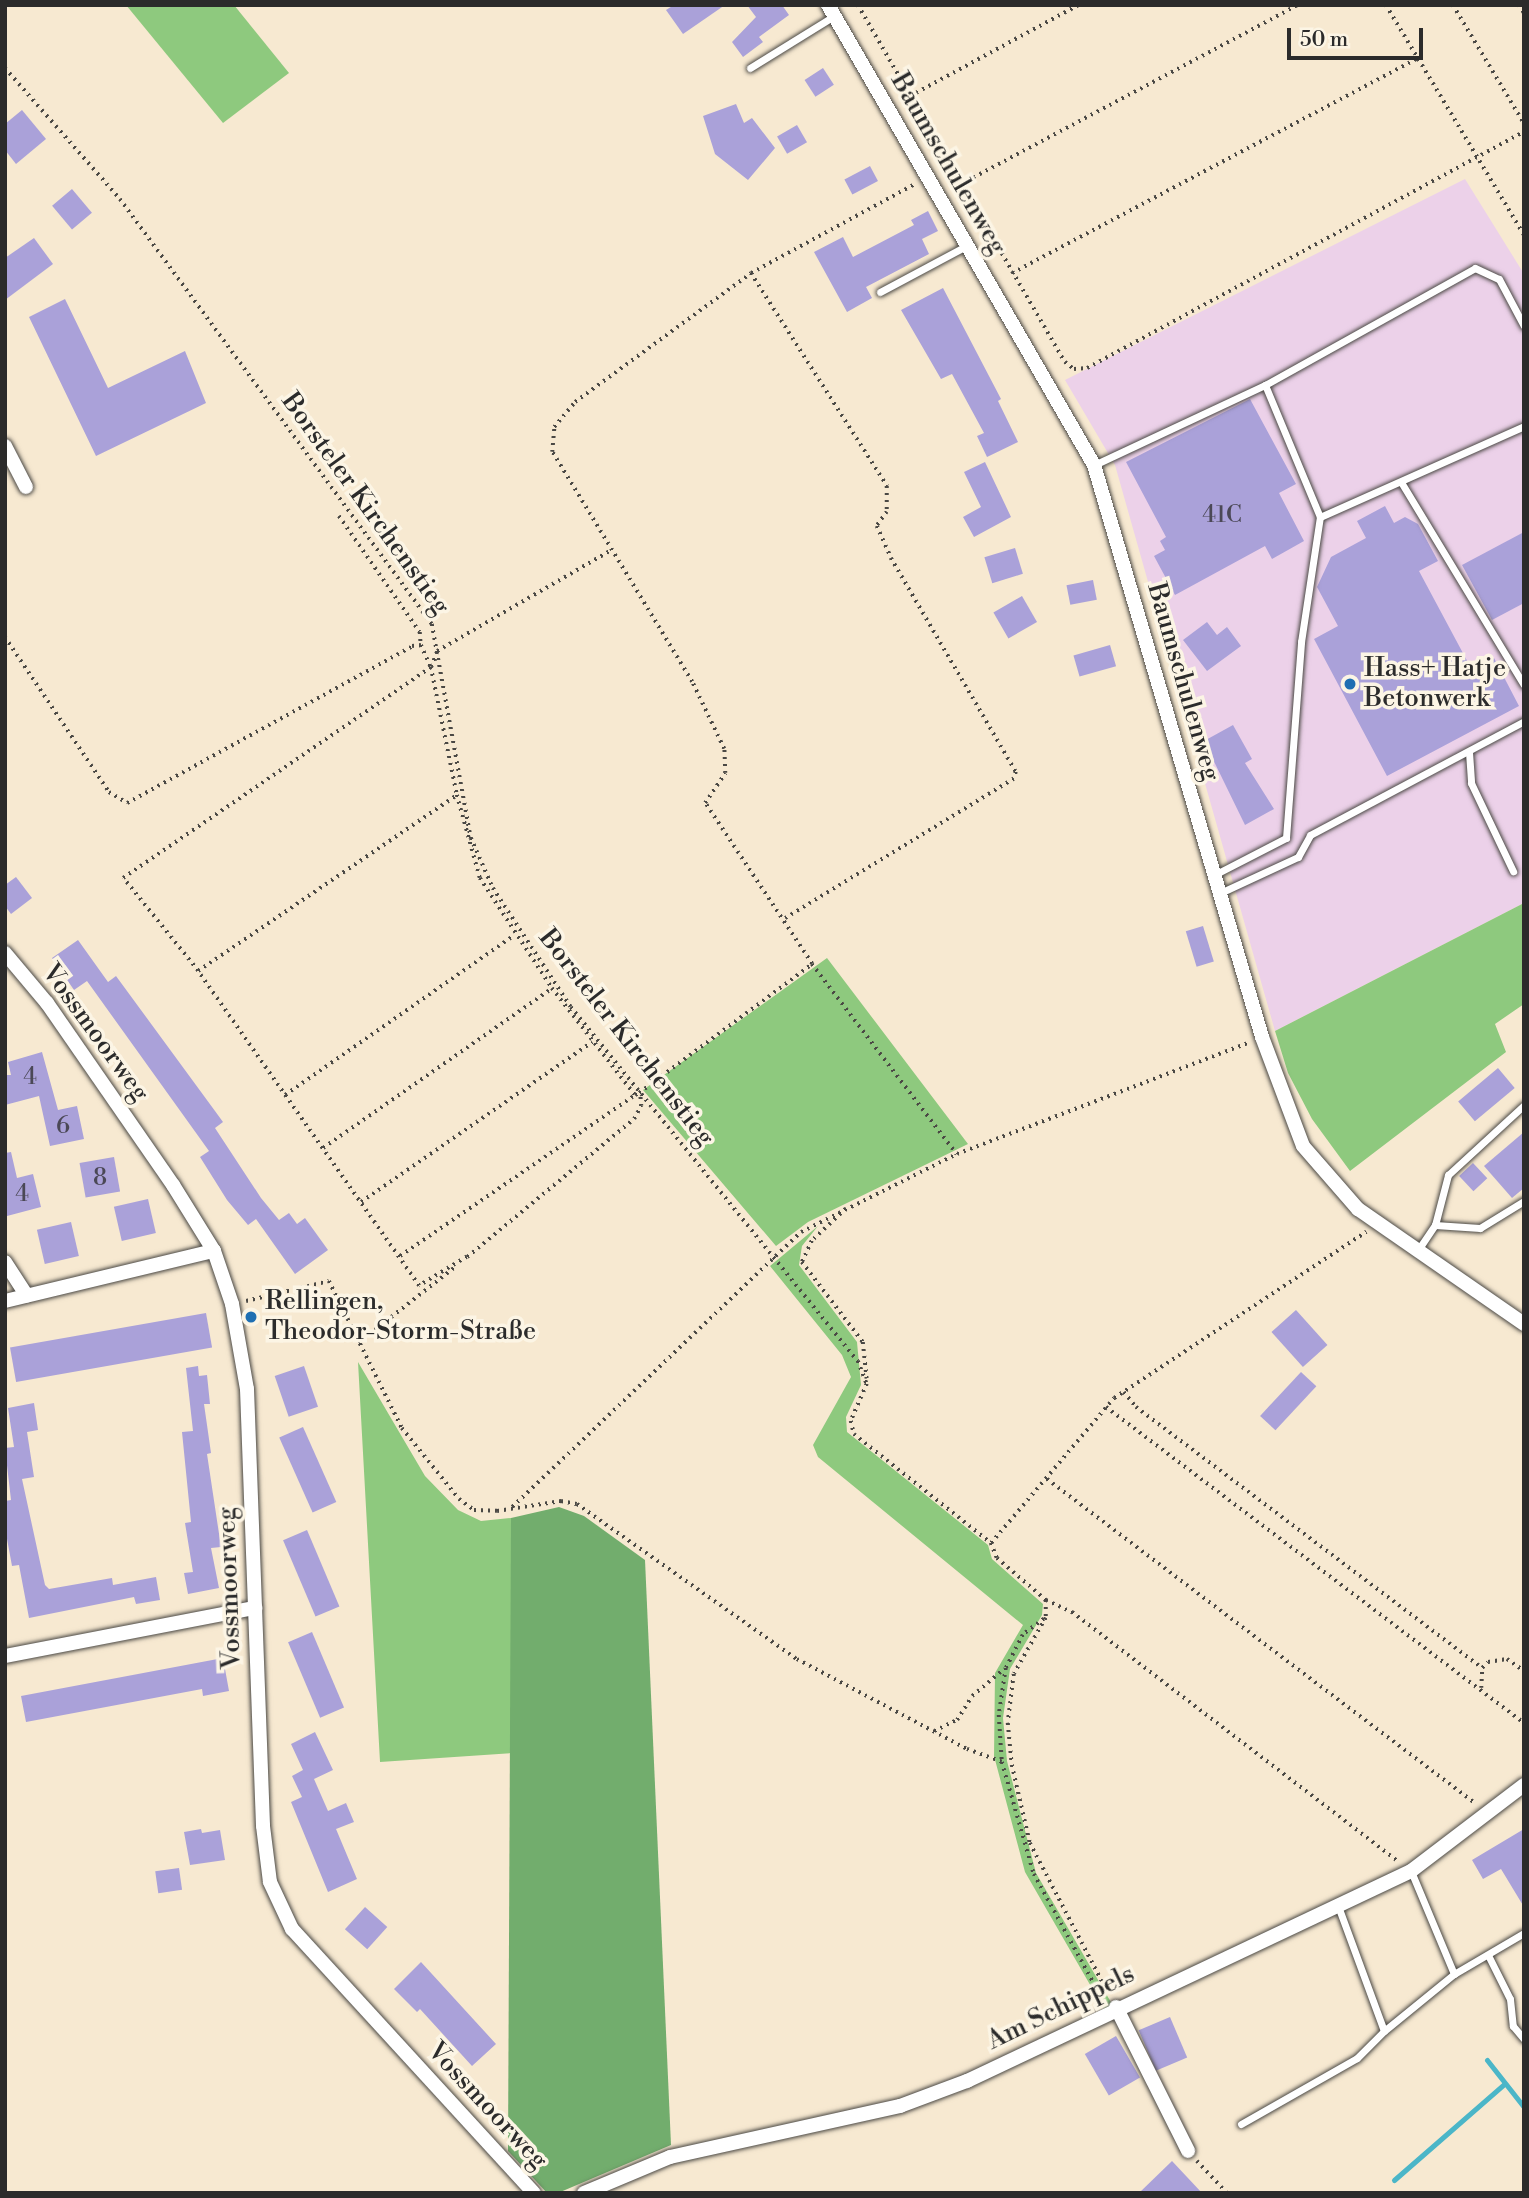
<!DOCTYPE html>
<html>
<head>
<meta charset="utf-8">
<style>
  body { margin:0 }
  #map { position:relative; width:1529px; height:2198px; overflow:hidden; background:#f7e9d1; font-family:"Libre Bodoni",serif }
  div>[style] { position:absolute }
  [style*='--x'] { left:calc(var(--x)*1px); top:calc(var(--y)*1px); width:calc(var(--w)*1px); rotate:calc(var(--a)*1deg) }
  .built>* { inset:0; background:#ecd1e9 }
  .green>* { inset:0; background:#8ec97e }
  .forest>* { inset:0; background:#72ad6d }
  .stream>* { height:5px; margin:-2.5px; padding:0 2.5px; transform-origin:2.5px; border-radius:2.5px; background:#4bb6c8 }
  .building>* { inset:0; background:#aaa1d9; transform-origin:0 0 }
  .path>* { height:3.5px; margin-top:-1.75px; transform-origin:0; background:repeating-linear-gradient(90deg,#4a4844 0 2px,transparent 0 7px) }
  .roads { filter:drop-shadow(0 0 2px #4a4844) drop-shadow(0 0 2px #4a4844) }
  .lane>* { height:7px; margin:-3.5px; padding:0 3.5px; transform-origin:3.5px; border-radius:3.5px; background:#fff }
  .street>* { height:14px; margin:-7px; padding:0 7px; transform-origin:7px; border-radius:7px; background:#fff }
  .dots>* { width:19px; height:19px; translate:-50% -50%; box-sizing:border-box; border:4px solid #fcf5e5; border-radius:50% }
  span { translate:-50% -50%; white-space:nowrap; text-align:center; line-height:1.15; -webkit-text-stroke:7px #fcf5e5; paint-order:stroke }
  .number-label { font-size:23px; color:#4b4856 }
  .number-label span { -webkit-text-stroke-width:0 }
  .street-label { font-size:26px; color:#2b2b2b }
  .poi-label { font-size:26px; color:#2b2b2b }
  .left { translate:0 -50%; text-align:left }
  .frame { position:absolute; inset:0; border:7px solid #2b2b2b; pointer-events:none }
  .scale { position:absolute; left:1287px; top:28px; width:136px; height:32px; box-sizing:border-box; border:4px solid #2b2b2b; border-top:0; padding-left:9px; font-size:21px; line-height:24px; white-space:nowrap; color:#2b2b2b; -webkit-text-stroke:5px #fcf5e5; paint-order:stroke }
</style>
</head>
<body>
<div id="map">
  <div class="built">
    <i style="clip-path:polygon(1465px 179px,1524px 274px,1524px 903px,1275px 1031px,1115px 465px,1065px 380px)"></i>
  </div>
  <div class="green">
    <i style="clip-path:polygon(126px 5px,234px 5px,289px 73px,223px 123px)"></i>
    <i style="clip-path:polygon(1524px 903px,1524px 1004px,1495px 1024px,1506px 1052px,1350px 1171px,1312px 1119px,1288px 1073px,1275px 1031px)"></i>
    <i style="clip-path:polygon(827px 958px,968px 1144px,808px 1222px,776px 1246px,643px 1090px)"></i>
    <i style="clip-path:polygon(818px 1226px,802px 1246px,799px 1265px,857px 1342px,861px 1385px,846px 1417px,847px 1432px,988px 1545px,992px 1559px,1043px 1604px,1042px 1615px,1010px 1669px,1003px 1718px,1007px 1761px,1036px 1873px,1112px 2004px,1104px 2009px,1025px 1872px,994px 1756px,995px 1673px,1023px 1625px,818px 1457px,813px 1445px,851px 1377px,842px 1355px,770px 1266px)"></i>
    <i style="clip-path:polygon(358px 1362px,425px 1476px,458px 1510px,481px 1521px,511px 1518px,512px 1753px,380px 1762px)"></i>
  </div>
  <div class="forest">
    <i style="clip-path:polygon(559px 1507px,584px 1516px,645px 1560px,671px 2145px,558px 2193px,547px 2193px,508px 2151px,511px 1518px)"></i>
  </div>
  <div class="stream">
    <i style="--x:1487;--y:2060;--w:60;--a:51.8"></i>
    <i style="--x:1394;--y:2180;--w:146;--a:-41.1"></i>
  </div>
  <div class="building">
    <i style="clip-path:polygon(674px 5px,725px 5px,683px 34px,666px 10px)"></i>
    <i style="clip-path:polygon(747px 5px,782px 5px,789px 15px,759px 37px,763px 42px,743px 57px,732px 42px,756px 17px)"></i>
    <i style="left:823px;top:68px;width:20px;height:22px;rotate:57deg"></i>
    <i style="clip-path:polygon(736px 104px,744px 123px,752px 118px,775px 148px,748px 180px,715px 154px,703px 116px)"></i>
    <i style="clip-path:polygon(22px 110px,46px 139px,16px 164px,5px 150px,5px 124px)"></i>
    <i style="left:797px;top:125px;width:20px;height:23px;rotate:60deg"></i>
    <i style="left:870px;top:166px;width:17px;height:29px;rotate:62deg"></i>
    <i style="left:72px;top:189px;width:31px;height:26px;rotate:50deg"></i>
    <i style="clip-path:polygon(928px 211px,938px 231px,922px 239px,929px 254px,866px 287px,872px 298px,847px 312px,814px 252px,843px 237px,853px 257px,914px 225px,911px 220px)"></i>
    <i style="clip-path:polygon(34px 238px,53px 264px,5px 300px,5px 258px)"></i>
    <i style="clip-path:polygon(943px 288px,1001px 399px,998px 401px,1018px 442px,987px 457px,977px 436px,984px 433px,952px 374px,941px 379px,901px 310px)"></i>
    <i style="clip-path:polygon(65px 299px,108px 388px,185px 351px,206px 403px,96px 456px,29px 317px)"></i>
    <i style="clip-path:polygon(1250px 399px,1296px 484px,1279px 493px,1304px 541px,1272px 559px,1265px 546px,1175px 595px,1154px 556px,1165px 550px,1160px 541px,1166px 537px,1126px 462px)"></i>
    <i style="clip-path:polygon(985px 462px,1011px 517px,974px 537px,963px 517px,981px 507px,964px 472px)"></i>
    <i style="clip-path:polygon(1385px 506px,1394px 523px,1405px 517px,1418px 524px,1438px 561px,1419px 571px,1472px 670px,1494px 658px,1519px 706px,1387px 776px,1314px 639px,1338px 626px,1317px 587px,1331px 557px,1366px 538px,1357px 521px)"></i>
    <i style="clip-path:polygon(1524px 532px,1524px 603px,1492px 620px,1462px 565px)"></i>
    <i style="left:1015px;top:548px;width:27px;height:32px;rotate:73deg"></i>
    <i style="left:1093px;top:580px;width:20px;height:27px;rotate:79deg"></i>
    <i style="left:1022px;top:596px;width:30px;height:33px;rotate:60deg"></i>
    <i style="clip-path:polygon(1207px 622px,1217px 635px,1227px 627px,1241px 646px,1207px 671px,1183px 640px)"></i>
    <i style="left:1110px;top:645px;width:22px;height:38px;rotate:74deg"></i>
    <i style="clip-path:polygon(1233px 725px,1252px 759px,1245px 763px,1274px 809px,1245px 825px,1204px 741px)"></i>
    <i style="clip-path:polygon(16px 877px,32px 898px,11px 914px,5px 906px,5px 885px)"></i>
    <i style="left:1203px;top:926px;width:37px;height:18px;rotate:73deg"></i>
    <i style="clip-path:polygon(78px 940px,108px 982px,116px 976px,215px 1111px,223px 1122px,215px 1128px,261px 1198px,279px 1220px,289px 1213px,297px 1224px,305px 1218px,328px 1250px,295px 1274px,256px 1219px,248px 1225px,227px 1200px,200px 1157px,209px 1151px,87px 981px,74px 990px,52px 958px)"></i>
    <i style="clip-path:polygon(42px 1052px,58px 1110px,77px 1106px,84px 1139px,50px 1146px,39px 1096px,5px 1105px,5px 1075px,11px 1075px,8px 1062px)"></i>
    <i style="left:1498px;top:1068px;width:26px;height:52px;rotate:50deg"></i>
    <i style="clip-path:polygon(1524px 1132px,1524px 1188px,1512px 1198px,1484px 1166px)"></i>
    <i style="clip-path:polygon(11px 1152px,17px 1178px,33px 1174px,41px 1207px,7px 1216px,5px 1153px)"></i>
    <i style="left:114px;top:1157px;width:35px;height:35px;rotate:80deg"></i>
    <i style="left:1473px;top:1163px;width:21px;height:19px;rotate:47deg"></i>
    <i style="left:148px;top:1199px;width:35px;height:35px;rotate:77deg"></i>
    <i style="left:71px;top:1222px;width:35px;height:35px;rotate:77deg"></i>
    <i style="left:1296px;top:1310px;width:47px;height:33px;rotate:48deg"></i>
    <i style="left:206px;top:1313px;width:35px;height:199px;rotate:80deg"></i>
    <i style="clip-path:polygon(198px 1366px,199px 1376px,207px 1375px,210px 1404px,204px 1404px,211px 1453px,207px 1454px,221px 1547px,211px 1548px,219px 1588px,188px 1594px,184px 1573px,193px 1572px,185px 1523px,191px 1522px,182px 1432px,193px 1431px,186px 1368px)"></i>
    <i style="left:304px;top:1366px;width:43px;height:31px;rotate:71deg"></i>
    <i style="left:1301px;top:1372px;width:21px;height:60px;rotate:43deg"></i>
    <i style="clip-path:polygon(34px 1403px,38px 1430px,27px 1432px,34px 1477px,22px 1479px,45px 1585px,49px 1589px,112px 1578px,113px 1585px,156px 1577px,160px 1600px,136px 1604px,134px 1597px,29px 1618px,19px 1565px,12px 1566px,5px 1528px,5px 1501px,11px 1500px,5px 1448px,14px 1447px,8px 1408px)"></i>
    <i style="left:303px;top:1427px;width:82px;height:26px;rotate:66deg"></i>
    <i style="left:307px;top:1530px;width:83px;height:26px;rotate:67deg"></i>
    <i style="left:312px;top:1632px;width:82px;height:26px;rotate:67deg"></i>
    <i style="clip-path:polygon(223px 1658px,229px 1691px,203px 1696px,202px 1689px,26px 1722px,21px 1696px)"></i>
    <i style="clip-path:polygon(315px 1732px,333px 1770px,314px 1779px,328px 1811px,346px 1803px,354px 1822px,336px 1829px,357px 1879px,328px 1892px,291px 1802px,302px 1797px,292px 1776px,303px 1770px,291px 1744px)"></i>
    <i style="clip-path:polygon(201px 1829px,202px 1833px,220px 1830px,225px 1860px,190px 1865px,184px 1832px)"></i>
    <i style="clip-path:polygon(1524px 1829px,1524px 1907px,1501px 1869px,1483px 1879px,1472px 1860px)"></i>
    <i style="left:179px;top:1868px;width:22px;height:24px;rotate:82deg"></i>
    <i style="left:365px;top:1907px;width:30px;height:30px;rotate:42deg"></i>
    <i style="clip-path:polygon(421px 1962px,496px 2044px,472px 2066px,420px 2009px,417px 2012px,394px 1989px)"></i>
    <i style="left:1170px;top:2017px;width:44px;height:34px;rotate:67deg"></i>
    <i style="left:1116px;top:2036px;width:48px;height:36px;rotate:60deg"></i>
    <i style="clip-path:polygon(1172px 2161px,1202px 2193px,1139px 2193px)"></i>
  </div>
  <div class="path">
    <i style="--x:858;--y:5;--w:413;--a:59.9"></i>
    <i style="--x:1065;--y:362;--w:11;--a:38"></i>
    <i style="--x:1074;--y:369;--w:13;--a:-4"></i>
    <i style="--x:1087;--y:368;--w:497;--a:-28.4"></i>
    <i style="--x:1386;--y:5;--w:268;--a:59"></i>
    <i style="--x:1453;--y:5;--w:138;--a:59"></i>
    <i style="--x:1519;--y:5;--w:9;--a:58"></i>
    <i style="--x:5;--y:68;--w:174;--a:48.7"></i>
    <i style="--x:120;--y:199;--w:527;--a:53.72"></i>
    <i style="--x:432;--y:624;--w:218;--a:79.7"></i>
    <i style="--x:471;--y:838;--w:55;--a:66.3"></i>
    <i style="--x:493;--y:888;--w:142;--a:56.8"></i>
    <i style="--x:571;--y:1007;--w:456;--a:51"></i>
    <i style="--x:858;--y:1361;--w:25;--a:69"></i>
    <i style="--x:867;--y:1384;--w:40;--a:113.4"></i>
    <i style="--x:851;--y:1421;--w:13;--a:77"></i>
    <i style="--x:854;--y:1434;--w:175;--a:38.5"></i>
    <i style="--x:991;--y:1543;--w:16;--a:68"></i>
    <i style="--x:997;--y:1558;--w:65;--a:40.6"></i>
    <i style="--x:1046;--y:1600;--w:18;--a:90"></i>
    <i style="--x:1046;--y:1618;--w:64;--a:119.7"></i>
    <i style="--x:1014;--y:1674;--w:49;--a:97"></i>
    <i style="--x:1008;--y:1723;--w:42;--a:84.6"></i>
    <i style="--x:1012;--y:1765;--w:80;--a:77"></i>
    <i style="--x:1030;--y:1843;--w:169;--a:62.5"></i>
    <i style="--x:910;--y:96;--w:191;--a:-28.4"></i>
    <i style="--x:961;--y:184;--w:381;--a:-28"></i>
    <i style="--x:751;--y:273;--w:253;--a:57.4"></i>
    <i style="--x:887;--y:486;--w:26;--a:90"></i>
    <i style="--x:887;--y:512;--w:17;--a:126"></i>
    <i style="--x:877;--y:526;--w:35;--a:66"></i>
    <i style="--x:891;--y:558;--w:248;--a:59.7"></i>
    <i style="--x:1016;--y:772;--w:7;--a:106"></i>
    <i style="--x:1014;--y:779;--w:268;--a:148.6"></i>
    <i style="--x:1012;--y:273;--w:459;--a:-27.9"></i>
    <i style="--x:339;--y:516;--w:141;--a:55.1"></i>
    <i style="--x:420;--y:632;--w:13;--a:86"></i>
    <i style="--x:5;--y:637;--w:187;--a:56.1"></i>
    <i style="--x:109;--y:792;--w:21;--a:31"></i>
    <i style="--x:127;--y:803;--w:325;--a:-28.8"></i>
    <i style="--x:412;--y:646;--w:9;--a:-6"></i>
    <i style="--x:421;--y:645;--w:24;--a:66"></i>
    <i style="--x:431;--y:667;--w:17;--a:-69"></i>
    <i style="--x:437;--y:651;--w:201;--a:-30.1"></i>
    <i style="--x:812;--y:964;--w:239;--a:52.7"></i>
    <i style="--x:198;--y:971;--w:313;--a:-34.2"></i>
    <i style="--x:639;--y:1093;--w:216;--a:-36.7"></i>
    <i style="--x:812;--y:964;--w:193;--a:-123.6"></i>
    <i style="--x:705;--y:803;--w:36;--a:-56"></i>
    <i style="--x:725;--y:773;--w:24;--a:-92"></i>
    <i style="--x:724;--y:749;--w:74;--a:-115.5"></i>
    <i style="--x:692;--y:682;--w:269;--a:-121.3"></i>
    <i style="--x:552;--y:452;--w:25;--a:-85"></i>
    <i style="--x:554;--y:427;--w:33;--a:-50"></i>
    <i style="--x:575;--y:402;--w:218;--a:-36.2"></i>
    <i style="--x:751;--y:273;--w:187;--a:-28.5"></i>
    <i style="--x:285;--y:1095;--w:279;--a:-34.9"></i>
    <i style="--x:323;--y:1148;--w:279;--a:-34.9"></i>
    <i style="--x:361;--y:1202;--w:281;--a:-34.7"></i>
    <i style="--x:846;--y:1209;--w:47;--a:136.7"></i>
    <i style="--x:812;--y:1241;--w:23;--a:115"></i>
    <i style="--x:802;--y:1262;--w:101;--a:52.7"></i>
    <i style="--x:863;--y:1342;--w:37;--a:84"></i>
    <i style="--x:400;--y:1256;--w:285;--a:-34.4"></i>
    <i style="--x:467;--y:1257;--w:56;--a:148.9"></i>
    <i style="--x:419;--y:1286;--w:385;--a:-125.1"></i>
    <i style="--x:198;--y:971;--w:119;--a:-128.9"></i>
    <i style="--x:123;--y:878;--w:373;--a:-34.4"></i>
    <i style="--x:431;--y:667;--w:131;--a:78.5"></i>
    <i style="--x:457;--y:795;--w:86;--a:74.5"></i>
    <i style="--x:480;--y:878;--w:131;--a:56.8"></i>
    <i style="--x:552;--y:988;--w:135;--a:52.2"></i>
    <i style="--x:635;--y:1095;--w:4;--a:-27"></i>
    <i style="--x:467;--y:1257;--w:217;--a:-39.6"></i>
    <i style="--x:634;--y:1119;--w:15;--a:-62"></i>
    <i style="--x:641;--y:1106;--w:12;--a:-95"></i>
    <i style="--x:246;--y:1301;--w:85;--a:-13.5"></i>
    <i style="--x:329;--y:1281;--w:164;--a:63.6"></i>
    <i style="--x:402;--y:1428;--w:91;--a:51.2"></i>
    <i style="--x:459;--y:1499;--w:19;--a:36"></i>
    <i style="--x:474;--y:1510;--w:23;--a:2"></i>
    <i style="--x:497;--y:1511;--w:65;--a:-8.9"></i>
    <i style="--x:561;--y:1501;--w:16;--a:11"></i>
    <i style="--x:577;--y:1504;--w:269;--a:35.2"></i>
    <i style="--x:797;--y:1659;--w:192;--a:27.9"></i>
    <i style="--x:967;--y:1749;--w:37;--a:20"></i>
    <i style="--x:358;--y:1343;--w:123;--a:-38.1"></i>
    <i style="--x:1124;--y:1392;--w:19;--a:51"></i>
    <i style="--x:1136;--y:1407;--w:433;--a:37"></i>
    <i style="--x:1106;--y:1407;--w:524;--a:37.09"></i>
    <i style="--x:1047;--y:1479;--w:537;--a:37.13"></i>
    <i style="--x:512;--y:1507;--w:399;--a:-43.6"></i>
    <i style="--x:801;--y:1232;--w:174;--a:-26.6"></i>
    <i style="--x:957;--y:1154;--w:311;--a:-20.9"></i>
    <i style="--x:991;--y:1543;--w:190;--a:-49.7"></i>
    <i style="--x:1114;--y:1398;--w:302;--a:-33.4"></i>
    <i style="--x:1046;--y:1600;--w:29;--a:25"></i>
    <i style="--x:1072;--y:1612;--w:410;--a:37.4"></i>
    <i style="--x:1044;--y:1619;--w:26;--a:143"></i>
    <i style="--x:1023;--y:1635;--w:37;--a:117"></i>
    <i style="--x:1006;--y:1668;--w:48;--a:98.5"></i>
    <i style="--x:999;--y:1715;--w:47;--a:86.3"></i>
    <i style="--x:1002;--y:1762;--w:116;--a:74.1"></i>
    <i style="--x:1034;--y:1874;--w:144;--a:61.3"></i>
    <i style="--x:1481;--y:1688;--w:20;--a:-87"></i>
    <i style="--x:1482;--y:1668;--w:8;--a:-45"></i>
    <i style="--x:1488;--y:1662;--w:19;--a:-9"></i>
    <i style="--x:1507;--y:1659;--w:21;--a:35"></i>
    <i style="--x:934;--y:1731;--w:25;--a:-26"></i>
    <i style="--x:957;--y:1720;--w:28;--a:-58"></i>
    <i style="--x:972;--y:1696;--w:42;--a:-40.2"></i>
    <i style="--x:1197;--y:2161;--w:44;--a:46.8"></i>
  </div>
  <div class="roads">
    <div class="lane">
      <i style="--x:750;--y:68;--w:99;--a:-31.8"></i>
      <i style="--x:880;--y:292;--w:98;--a:-28.1"></i>
      <i style="--x:1094;--y:465;--w:189;--a:-25.1"></i>
      <i style="--x:1401;--y:482;--w:237;--a:58.8"></i>
      <i style="--x:1320;--y:517;--w:223;--a:-24"></i>
      <i style="--x:1469;--y:752;--w:31;--a:86"></i>
      <i style="--x:1471;--y:783;--w:98;--a:64.5"></i>
      <i style="--x:1214;--y:875;--w:81;--a:-27.2"></i>
      <i style="--x:1286;--y:838;--w:197;--a:-85.6"></i>
      <i style="--x:1301;--y:642;--w:126;--a:-81.4"></i>
      <i style="--x:1320;--y:517;--w:143;--a:-112.6"></i>
      <i style="--x:1265;--y:385;--w:240;--a:-29.1"></i>
      <i style="--x:1475;--y:268;--w:26;--a:25"></i>
      <i style="--x:1499;--y:279;--w:53;--a:62"></i>
      <i style="--x:1220;--y:893;--w:86;--a:-24.8"></i>
      <i style="--x:1298;--y:857;--w:25;--a:-61"></i>
      <i style="--x:1310;--y:835;--w:242;--a:-28"></i>
      <i style="--x:1435;--y:1225;--w:45;--a:3.8"></i>
      <i style="--x:1480;--y:1228;--w:52;--a:-31.5"></i>
      <i style="--x:1418;--y:1250;--w:30;--a:-56"></i>
      <i style="--x:1435;--y:1225;--w:52;--a:-75.4"></i>
      <i style="--x:1448;--y:1175;--w:103;--a:-42.6"></i>
      <i style="--x:1338;--y:1906;--w:133;--a:69.8"></i>
      <i style="--x:1384;--y:2031;--w:90;--a:-39.2"></i>
      <i style="--x:1454;--y:1974;--w:112;--a:-112.7"></i>
      <i style="--x:1488;--y:1955;--w:49;--a:63.4"></i>
      <i style="--x:1510;--y:1999;--w:27;--a:84"></i>
      <i style="--x:1513;--y:2026;--w:17;--a:50"></i>
      <i style="--x:1454;--y:1974;--w:81;--a:-30.4"></i>
      <i style="--x:1241;--y:2124;--w:133;--a:-29.6"></i>
      <i style="--x:1357;--y:2058;--w:38;--a:-45"></i>
    </div>
    <div class="street">
      <i style="--x:828;--y:5;--w:531;--a:59.96"></i>
      <i style="--x:1094;--y:465;--w:596;--a:73.63"></i>
      <i style="--x:1262;--y:1037;--w:116;--a:69.4"></i>
      <i style="--x:1303;--y:1146;--w:84;--a:48.9"></i>
      <i style="--x:1358;--y:1209;--w:202;--a:34.7"></i>
      <i style="--x:5;--y:446;--w:46;--a:62.9"></i>
      <i style="--x:5;--y:953;--w:65;--a:50"></i>
      <i style="--x:47;--y:1003;--w:221;--a:55.3"></i>
      <i style="--x:173;--y:1185;--w:78;--a:58.2"></i>
      <i style="--x:214;--y:1251;--w:56;--a:71.2"></i>
      <i style="--x:232;--y:1304;--w:86;--a:80"></i>
      <i style="--x:247;--y:1389;--w:437;--a:87.9"></i>
      <i style="--x:263;--y:1826;--w:56;--a:82.9"></i>
      <i style="--x:270;--y:1882;--w:52;--a:64.9"></i>
      <i style="--x:292;--y:1929;--w:358;--a:47.5"></i>
      <i style="--x:5;--y:1262;--w:40;--a:57.1"></i>
      <i style="--x:5;--y:1301;--w:215;--a:-13.5"></i>
      <i style="--x:5;--y:1656;--w:255;--a:-10.9"></i>
      <i style="--x:1116;--y:2007;--w:161;--a:63.4"></i>
      <i style="--x:584;--y:2193;--w:93;--a:-22.7"></i>
      <i style="--x:670;--y:2157;--w:236;--a:-12.5"></i>
      <i style="--x:900;--y:2106;--w:72;--a:-20.5"></i>
      <i style="--x:967;--y:2081;--w:491;--a:-25.3"></i>
      <i style="--x:1411;--y:1871;--w:142;--a:-37.3"></i>
    </div>
  </div>
  <div class="dots">
    <i style="left:1350px;top:684px;background:#1f6fb2"></i>
    <i style="left:251px;top:1317px;background:#1f6fb2"></i>
  </div>
  <div class="number-label">
    <span style="left:1222px;top:515px">41C</span>
    <span style="left:30px;top:1077px">4</span>
    <span style="left:63px;top:1126px">6</span>
    <span style="left:100px;top:1178px">8</span>
    <span style="left:22px;top:1194px">4</span>
  </div>
  <div class="street-label">
    <span style="left:948px;top:164px;rotate:60deg">Baumschulenweg</span>
    <span style="left:365px;top:504px;rotate:54deg">Borsteler Kirchenstieg</span>
    <span style="left:1183px;top:682px;rotate:74deg">Baumschulenweg</span>
    <span style="left:95px;top:1033px;rotate:54deg">Vossmoorweg</span>
    <span style="left:626px;top:1038px;rotate:52deg">Borsteler Kirchenstieg</span>
    <span style="left:230px;top:1588px;rotate:-92deg">Vossmoorweg</span>
    <span style="left:1061px;top:2008px;rotate:-26deg">Am Schippels</span>
    <span style="left:487px;top:2106px;rotate:47deg">Vossmoorweg</span>
  </div>
  <div class="poi-label">
    <span class="left" style="left:1364px;top:684px">Hass+ Hatje<br>Betonwerk</span>
    <span class="left" style="left:265px;top:1317px">Rellingen,<br>Theodor-Storm-Straße</span>
  </div>
  <div class="frame"></div>
  <div class="scale">50 m</div>
</div>
</body>
</html>
